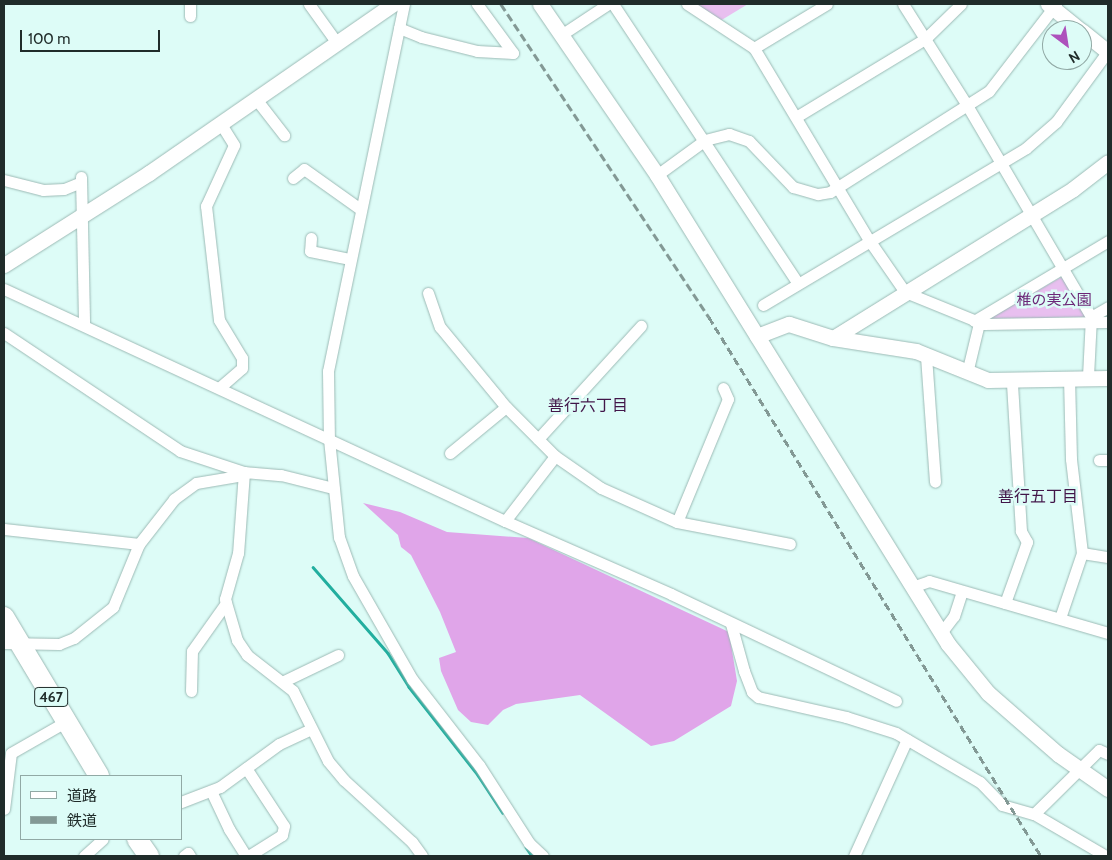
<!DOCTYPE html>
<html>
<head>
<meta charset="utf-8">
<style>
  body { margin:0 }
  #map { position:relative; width:1112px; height:860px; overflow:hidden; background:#ddfcf7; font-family:Cabin,"Noto Sans JP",sans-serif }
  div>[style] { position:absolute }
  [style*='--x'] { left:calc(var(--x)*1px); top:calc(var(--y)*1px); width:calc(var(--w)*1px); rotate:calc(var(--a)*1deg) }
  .green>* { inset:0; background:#e8bfef }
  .forest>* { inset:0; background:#e0a5e9 }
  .stream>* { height:2.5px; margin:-1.25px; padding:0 1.25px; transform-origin:1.25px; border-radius:1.25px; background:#22ae9f }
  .roads { filter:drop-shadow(0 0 1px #9cbab5) drop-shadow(0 0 1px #9cbab5) }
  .street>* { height:11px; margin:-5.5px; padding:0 5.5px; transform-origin:5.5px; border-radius:5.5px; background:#fff }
  .secondary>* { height:15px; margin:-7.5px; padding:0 7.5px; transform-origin:7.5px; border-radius:7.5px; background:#fff }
  .highway>* { height:20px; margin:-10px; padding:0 10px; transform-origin:10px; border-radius:10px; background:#fff }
  .rail>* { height:2.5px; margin-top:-1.25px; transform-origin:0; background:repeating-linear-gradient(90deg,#839995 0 8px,transparent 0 12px) }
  span { translate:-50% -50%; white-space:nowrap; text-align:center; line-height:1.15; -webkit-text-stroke:5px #ddfcf7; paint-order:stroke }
  .shield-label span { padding:1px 4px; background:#ddfcf7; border:1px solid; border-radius:4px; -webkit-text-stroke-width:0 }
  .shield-label { font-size:14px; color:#202c2a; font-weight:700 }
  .park-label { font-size:15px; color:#6c2777 }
  .neighbourhood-label { font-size:16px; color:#421649 }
  .frame { position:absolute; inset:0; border:5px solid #202c2a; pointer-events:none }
  .legend { position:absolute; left:20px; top:775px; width:162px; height:65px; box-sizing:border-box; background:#ddfcf7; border:1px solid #91a9a5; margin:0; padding:6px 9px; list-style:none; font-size:15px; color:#202c2a }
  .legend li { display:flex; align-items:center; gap:10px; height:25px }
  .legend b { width:25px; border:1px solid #91a9a5 }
  .north { position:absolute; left:1042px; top:20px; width:50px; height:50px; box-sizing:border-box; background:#ddfcf7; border:1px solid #91a9a5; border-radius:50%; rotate:149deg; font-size:14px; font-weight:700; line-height:20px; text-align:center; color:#202c2a }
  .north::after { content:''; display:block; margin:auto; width:18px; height:22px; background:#ad51bc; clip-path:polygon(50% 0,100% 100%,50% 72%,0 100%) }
  .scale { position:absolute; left:20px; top:30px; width:140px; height:22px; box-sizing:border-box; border:2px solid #202c2a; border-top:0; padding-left:6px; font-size:15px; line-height:18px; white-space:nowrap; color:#202c2a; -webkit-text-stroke:4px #ddfcf7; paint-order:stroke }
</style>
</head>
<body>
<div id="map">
  <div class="green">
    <i style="clip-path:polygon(695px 4px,748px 4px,720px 21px)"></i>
    <i style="clip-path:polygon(1063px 276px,1086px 317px,990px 319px,990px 318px)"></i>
  </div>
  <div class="forest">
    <i style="clip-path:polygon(363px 503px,400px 512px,447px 532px,528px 538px,729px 632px,737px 681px,731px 706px,674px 741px,651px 746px,580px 695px,516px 704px,503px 710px,488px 725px,471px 722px,458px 710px,441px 671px,439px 658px,456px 652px,440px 612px,411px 555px,401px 547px,398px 535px)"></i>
  </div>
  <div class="stream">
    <i style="--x:313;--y:567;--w:114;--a:48.9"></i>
    <i style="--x:388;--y:653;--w:40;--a:58"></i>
    <i style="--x:409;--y:687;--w:112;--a:51.9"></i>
    <i style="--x:478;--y:775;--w:45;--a:56.7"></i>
    <i style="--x:526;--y:847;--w:11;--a:56"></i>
  </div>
  <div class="roads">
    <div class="street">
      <i style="--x:190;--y:4;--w:12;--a:90"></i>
      <i style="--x:309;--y:4;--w:48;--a:54.3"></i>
      <i style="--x:404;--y:4;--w:375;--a:101.7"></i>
      <i style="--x:328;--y:371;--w:68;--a:89.2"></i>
      <i style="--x:329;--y:439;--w:99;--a:84.2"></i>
      <i style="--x:339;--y:537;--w:41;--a:70.3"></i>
      <i style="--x:353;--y:576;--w:119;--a:60.2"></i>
      <i style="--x:412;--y:679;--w:109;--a:52.1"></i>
      <i style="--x:479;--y:765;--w:93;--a:57.3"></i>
      <i style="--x:529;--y:843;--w:19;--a:43"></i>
      <i style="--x:613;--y:4;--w:335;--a:56.5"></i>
      <i style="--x:687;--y:4;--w:80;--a:33.3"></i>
      <i style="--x:754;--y:48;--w:224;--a:59.1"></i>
      <i style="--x:869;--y:240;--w:63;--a:55.3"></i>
      <i style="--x:905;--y:292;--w:85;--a:22.1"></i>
      <i style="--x:984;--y:324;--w:124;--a:-0.9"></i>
      <i style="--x:903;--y:4;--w:122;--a:57.7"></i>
      <i style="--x:968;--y:107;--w:243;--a:59.6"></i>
      <i style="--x:1091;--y:317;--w:60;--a:92.9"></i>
      <i style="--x:399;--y:28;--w:24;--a:22"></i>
      <i style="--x:421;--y:37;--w:58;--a:14"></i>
      <i style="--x:477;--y:51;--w:36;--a:3"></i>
      <i style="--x:513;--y:53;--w:61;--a:-126.3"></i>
      <i style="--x:561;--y:35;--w:56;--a:-33.4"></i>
      <i style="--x:754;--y:48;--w:85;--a:-31.1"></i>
      <i style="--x:256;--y:99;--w:46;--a:52.1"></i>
      <i style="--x:796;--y:117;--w:151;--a:-31.2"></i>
      <i style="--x:925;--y:39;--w:50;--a:-44.2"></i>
      <i style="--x:657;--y:175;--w:59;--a:-36.1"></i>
      <i style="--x:705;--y:140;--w:25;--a:-14"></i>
      <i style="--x:729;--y:134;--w:21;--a:19"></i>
      <i style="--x:749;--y:141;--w:64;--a:46.3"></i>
      <i style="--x:793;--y:187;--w:26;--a:16"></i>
      <i style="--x:818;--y:194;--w:12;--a:-9"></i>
      <i style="--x:830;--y:192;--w:188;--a:-32.4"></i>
      <i style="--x:989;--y:91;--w:110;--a:-52.4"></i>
      <i style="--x:81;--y:177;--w:148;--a:88.8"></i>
      <i style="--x:293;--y:178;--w:14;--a:-39"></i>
      <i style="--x:304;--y:169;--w:69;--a:35.5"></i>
      <i style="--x:4;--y:180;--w:40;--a:14.4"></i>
      <i style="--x:43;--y:190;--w:21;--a:-3"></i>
      <i style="--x:64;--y:189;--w:18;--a:-22"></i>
      <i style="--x:311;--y:238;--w:13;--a:94"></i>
      <i style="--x:310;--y:251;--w:41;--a:11.3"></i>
      <i style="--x:4;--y:289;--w:552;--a:24.85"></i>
      <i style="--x:505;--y:521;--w:181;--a:23.7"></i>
      <i style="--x:671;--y:594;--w:249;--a:25.4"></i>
      <i style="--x:428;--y:293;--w:36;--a:71"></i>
      <i style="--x:440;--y:327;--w:104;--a:50.5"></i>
      <i style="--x:506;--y:407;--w:69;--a:45"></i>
      <i style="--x:555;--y:456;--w:56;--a:34.8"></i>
      <i style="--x:601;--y:488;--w:83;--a:24.1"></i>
      <i style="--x:677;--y:522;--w:115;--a:11"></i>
      <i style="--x:763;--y:305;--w:306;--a:-30.8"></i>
      <i style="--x:1026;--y:148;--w:40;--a:-41"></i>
      <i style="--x:1056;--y:122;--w:88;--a:-53.8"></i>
      <i style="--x:1091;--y:317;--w:20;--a:-30"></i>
      <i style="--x:974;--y:321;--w:156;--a:-30.8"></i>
      <i style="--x:4;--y:333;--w:212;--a:33.8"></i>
      <i style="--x:180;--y:451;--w:67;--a:18.2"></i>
      <i style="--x:244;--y:472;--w:37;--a:5"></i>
      <i style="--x:281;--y:475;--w:54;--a:14"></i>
      <i style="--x:926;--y:356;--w:126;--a:85.9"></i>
      <i style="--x:967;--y:373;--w:51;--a:-76.5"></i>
      <i style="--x:219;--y:388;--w:30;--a:-41"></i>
      <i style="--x:242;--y:368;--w:10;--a:-90"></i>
      <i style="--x:242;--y:358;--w:44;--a:-121.2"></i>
      <i style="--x:219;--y:320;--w:115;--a:-96.5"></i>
      <i style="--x:206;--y:206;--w:67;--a:-65.3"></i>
      <i style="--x:234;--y:145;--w:26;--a:-122"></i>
      <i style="--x:538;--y:439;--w:153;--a:-47.7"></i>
      <i style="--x:450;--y:453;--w:72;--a:-39.4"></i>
      <i style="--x:1099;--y:460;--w:9;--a:0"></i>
      <i style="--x:244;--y:472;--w:81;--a:94.2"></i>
      <i style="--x:238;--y:553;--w:48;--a:105.8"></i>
      <i style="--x:225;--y:599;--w:43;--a:73.7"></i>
      <i style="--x:237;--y:640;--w:18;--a:56"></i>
      <i style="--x:247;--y:655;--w:58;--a:38"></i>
      <i style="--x:293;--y:691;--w:78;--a:63.4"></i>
      <i style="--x:328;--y:761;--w:25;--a:50"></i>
      <i style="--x:344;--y:780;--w:92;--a:42.4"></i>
      <i style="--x:412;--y:842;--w:17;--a:54"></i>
      <i style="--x:505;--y:521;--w:82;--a:-52.4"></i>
      <i style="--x:677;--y:522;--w:133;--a:-67.5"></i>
      <i style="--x:728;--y:399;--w:12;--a:-114"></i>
      <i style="--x:4;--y:529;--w:136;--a:6.3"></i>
      <i style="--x:1082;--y:553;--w:26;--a:9"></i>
      <i style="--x:912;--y:587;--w:18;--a:-19"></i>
      <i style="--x:929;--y:581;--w:186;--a:16.2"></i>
      <i style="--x:1005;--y:603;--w:65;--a:-70.2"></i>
      <i style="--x:1027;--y:542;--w:13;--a:-119"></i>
      <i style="--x:1021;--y:531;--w:149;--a:-93.5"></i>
      <i style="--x:1060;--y:618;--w:69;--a:-71.3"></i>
      <i style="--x:1082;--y:553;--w:95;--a:-96.7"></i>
      <i style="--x:1071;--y:459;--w:81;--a:-91.4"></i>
      <i style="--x:731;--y:624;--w:49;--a:74.5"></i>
      <i style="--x:744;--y:671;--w:22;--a:69"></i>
      <i style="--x:752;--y:692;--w:8;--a:40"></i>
      <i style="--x:758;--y:697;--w:90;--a:12.8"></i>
      <i style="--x:846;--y:717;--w:52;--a:17.7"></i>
      <i style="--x:896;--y:733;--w:97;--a:30.3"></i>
      <i style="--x:980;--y:782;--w:32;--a:46"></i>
      <i style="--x:1002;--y:805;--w:33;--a:16"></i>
      <i style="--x:1034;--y:814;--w:91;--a:-44.6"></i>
      <i style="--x:1099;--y:750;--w:10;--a:24"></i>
      <i style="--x:941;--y:633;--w:21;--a:-53"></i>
      <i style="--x:954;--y:616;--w:26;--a:-72"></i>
      <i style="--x:4;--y:643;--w:55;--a:1"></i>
      <i style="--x:59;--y:644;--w:16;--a:-22"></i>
      <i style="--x:74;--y:638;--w:50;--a:-38.5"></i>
      <i style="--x:113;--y:607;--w:68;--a:-67.6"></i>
      <i style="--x:139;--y:544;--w:57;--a:-52.1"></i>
      <i style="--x:174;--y:499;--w:27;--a:-36"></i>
      <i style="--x:196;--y:483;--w:49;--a:-9.5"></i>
      <i style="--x:284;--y:681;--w:60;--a:-25.7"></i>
      <i style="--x:191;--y:691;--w:40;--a:-88.6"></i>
      <i style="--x:192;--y:651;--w:59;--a:-54.7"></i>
      <i style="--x:246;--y:768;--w:69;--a:56.8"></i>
      <i style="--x:284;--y:826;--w:9;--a:103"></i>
      <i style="--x:282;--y:835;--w:39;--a:148"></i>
      <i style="--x:211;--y:791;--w:42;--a:64.7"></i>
      <i style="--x:229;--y:829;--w:32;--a:58"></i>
      <i style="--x:181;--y:802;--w:42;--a:-21"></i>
      <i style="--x:220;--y:787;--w:73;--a:-36.1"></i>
      <i style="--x:279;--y:744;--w:35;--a:-25"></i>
      <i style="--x:4;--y:809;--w:56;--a:-82.9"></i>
      <i style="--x:11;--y:753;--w:64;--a:-29.7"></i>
      <i style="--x:1034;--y:814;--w:83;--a:30.3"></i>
      <i style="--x:84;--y:856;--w:25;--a:-42"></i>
      <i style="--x:184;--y:856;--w:5;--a:-37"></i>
      <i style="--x:188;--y:853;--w:4;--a:56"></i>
      <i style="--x:854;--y:856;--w:128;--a:-65.6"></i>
    </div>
    <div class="secondary">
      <i style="--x:540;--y:4;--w:207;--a:55.6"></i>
      <i style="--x:657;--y:175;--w:552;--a:58.18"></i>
      <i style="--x:948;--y:644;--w:63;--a:50.8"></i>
      <i style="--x:988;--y:693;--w:93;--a:41.1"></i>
      <i style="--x:1058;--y:754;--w:61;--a:35"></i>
      <i style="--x:1048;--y:4;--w:41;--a:39.1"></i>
      <i style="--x:1082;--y:31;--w:33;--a:39"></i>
      <i style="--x:4;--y:265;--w:172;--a:-32.4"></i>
      <i style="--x:149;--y:173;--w:297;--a:-34.7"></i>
      <i style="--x:757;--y:336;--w:34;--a:-21"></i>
      <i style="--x:789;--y:324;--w:46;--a:17.7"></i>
      <i style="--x:833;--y:338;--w:84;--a:8.9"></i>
      <i style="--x:916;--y:351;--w:78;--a:21.9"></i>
      <i style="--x:988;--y:380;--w:120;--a:-1"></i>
      <i style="--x:833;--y:338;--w:282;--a:-31.8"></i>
      <i style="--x:1073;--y:189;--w:44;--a:-37.6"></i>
    </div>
    <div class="highway">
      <i style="--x:4;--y:617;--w:185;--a:59.1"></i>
      <i style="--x:137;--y:839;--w:21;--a:55"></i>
    </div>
  </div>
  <div class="rail">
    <i style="--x:501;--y:4;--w:376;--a:56.4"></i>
    <i style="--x:709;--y:317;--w:633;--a:58.37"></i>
  </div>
  <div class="shield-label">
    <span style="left:51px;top:697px">467</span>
  </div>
  <div class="park-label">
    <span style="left:1054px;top:301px">椎の実公園</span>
  </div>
  <div class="neighbourhood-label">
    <span style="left:588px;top:406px">善行六丁目</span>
    <span style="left:1038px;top:497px">善行五丁目</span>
  </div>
  <div class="frame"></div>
  <ul class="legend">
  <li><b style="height:6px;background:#fff"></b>道路</li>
  <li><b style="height:6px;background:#839995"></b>鉄道</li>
  </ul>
  <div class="north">N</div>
  <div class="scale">100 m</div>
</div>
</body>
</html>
